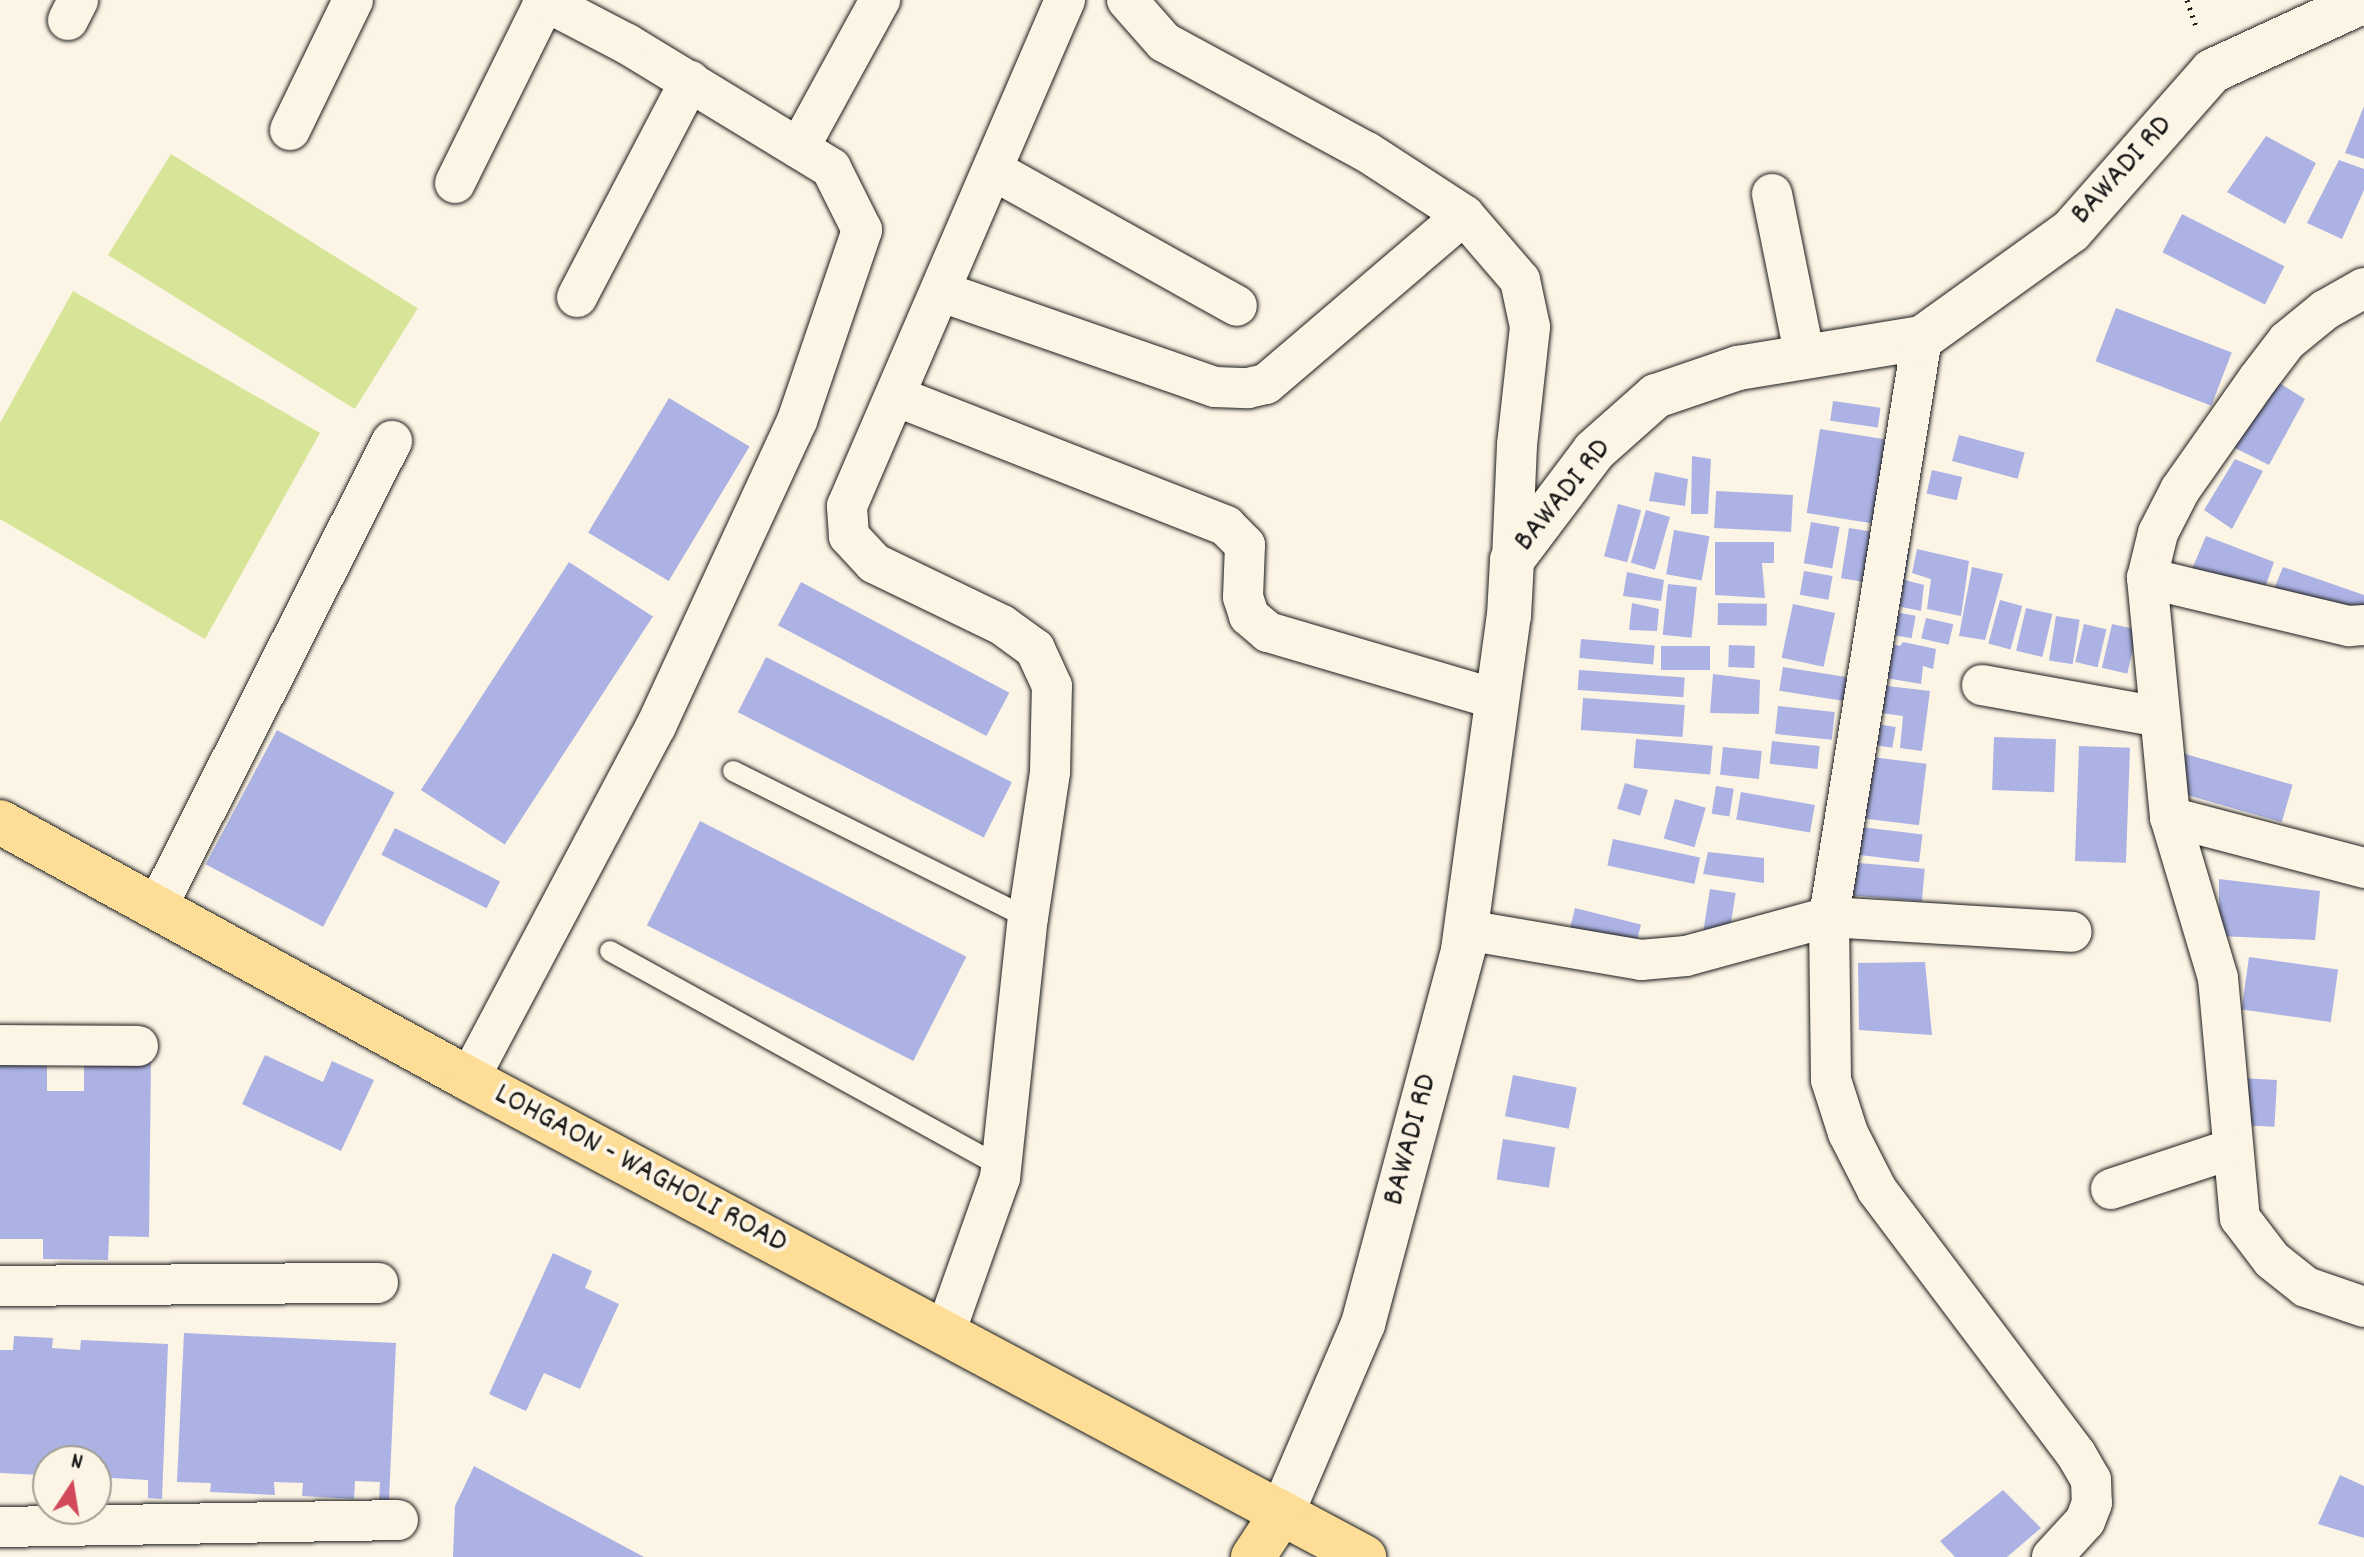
<!DOCTYPE html>
<html>
<head>
<meta charset="utf-8">
<style>
  body { margin:0 }
  #map { position:relative; width:2364px; height:1557px; overflow:hidden; background:#fcf5e5; font-family:Dekko,sans-serif }
  div>[style] { position:absolute }
  [style*='--x'] { left:calc(var(--x)*1px); top:calc(var(--y)*1px); width:calc(var(--w)*1px); rotate:calc(var(--a)*1deg) }
  .green>* { inset:0; background:#d7e598; transform-origin:0 0 }
  .building>* { inset:0; background:#acb2e3; transform-origin:0 0 }
  .path>* { height:5px; margin-top:-2.5px; transform-origin:0; background:repeating-linear-gradient(90deg,#1c1c1c 0 2px,transparent 0 8px) }
  .roads { filter:drop-shadow(0 0 2px #1c1c1c) drop-shadow(0 0 2px #1c1c1c) }
  .lane>* { height:20px; margin:-10px; padding:0 10px; transform-origin:10px; border-radius:10px; background:#fcf5e5 }
  .street>* { height:40px; margin:-20px; padding:0 20px; transform-origin:20px; border-radius:20px; background:#fcf5e5 }
  .secondary>* { height:44px; margin:-22px; padding:0 22px; transform-origin:22px; border-radius:22px; background:#fcf5e5 }
  .primary>* { height:44px; margin:-22px; padding:0 22px; transform-origin:22px; border-radius:22px; background:#fedd96 }
  span { translate:-50% -50%; white-space:nowrap; text-align:center; line-height:1.15; -webkit-text-stroke:8px #fcf5e5; paint-order:stroke }
  .street-label { font-size:32px; color:#1c1c1c }
  .north { position:absolute; left:32px; top:1445px; width:80px; height:80px; box-sizing:border-box; background:#fcf5e5; border:2px solid #a29e95; border-radius:50%; rotate:12deg; font-size:22px; font-weight:700; line-height:32px; text-align:center; color:#1c1c1c }
  .north::after { content:''; display:block; margin:auto; width:28px; height:36px; background:#d1495b; clip-path:polygon(50% 0,100% 100%,50% 72%,0 100%) }
</style>
</head>
<body>
<div id="map">
  <div class="green">
    <i style="left:171px;top:154px;width:291px;height:119px;rotate:32deg"></i>
    <i style="clip-path:polygon(73px 291px,320px 433px,205px 639px,0 519px,0 423px)"></i>
  </div>
  <div class="building">
    <i style="clip-path:polygon(2364px 106px,2364px 159px,2345px 153px)"></i>
    <i style="clip-path:polygon(2266px 136px,2316px 163px,2285px 224px,2227px 192px)"></i>
    <i style="clip-path:polygon(2339px 160px,2364px 169px,2364px 190px,2342px 239px,2307px 223px)"></i>
    <i style="left:2182px;top:214px;width:115px;height:43px;rotate:27deg"></i>
    <i style="left:2116px;top:308px;width:124px;height:57px;rotate:21deg"></i>
    <i style="clip-path:polygon(2273px 379px,2305px 399px,2269px 465px,2231px 446px)"></i>
    <i style="left:669px;top:398px;width:94px;height:157px;rotate:31deg"></i>
    <i style="left:1833px;top:401px;width:48px;height:20px;rotate:8deg"></i>
    <i style="left:1820px;top:429px;width:72px;height:85px;rotate:9deg"></i>
    <i style="left:1959px;top:435px;width:68px;height:27px;rotate:15deg"></i>
    <i style="clip-path:polygon(1692px 456px,1711px 459px,1708px 514px,1691px 514px)"></i>
    <i style="clip-path:polygon(2235px 459px,2263px 471px,2232px 529px,2204px 510px)"></i>
    <i style="left:1932px;top:470px;width:31px;height:24px;rotate:13deg"></i>
    <i style="clip-path:polygon(1655px 472px,1688px 479px,1685px 506px,1649px 501px)"></i>
    <i style="left:1793px;top:495px;width:37px;height:77px;rotate:93deg"></i>
    <i style="left:1618px;top:504px;width:24px;height:54px;rotate:15deg"></i>
    <i style="left:1646px;top:510px;width:25px;height:55px;rotate:16deg"></i>
    <i style="left:1811px;top:522px;width:29px;height:42px;rotate:10deg"></i>
    <i style="left:1849px;top:528px;width:30px;height:51px;rotate:9deg"></i>
    <i style="left:1674px;top:530px;width:36px;height:45px;rotate:10deg"></i>
    <i style="clip-path:polygon(2206px 536px,2274px 562px,2261px 599px,2187px 581px)"></i>
    <i style="clip-path:polygon(1715px 542px,1774px 542px,1774px 563px,1762px 563px,1765px 598px,1715px 595px)"></i>
    <i style="clip-path:polygon(1903px 548px,1910px 549px,1905px 580px,1924px 585px,1921px 611px,1892px 605px)"></i>
    <i style="clip-path:polygon(1917px 549px,1969px 561px,1961px 616px,1927px 609px,1931px 579px,1912px 573px)"></i>
    <i style="left:569px;top:562px;width:100px;height:272px;rotate:33deg"></i>
    <i style="clip-path:polygon(1972px 567px,2003px 574px,1985px 640px,1959px 636px)"></i>
    <i style="clip-path:polygon(2283px 567px,2364px 595px,2364px 618px,2272px 594px)"></i>
    <i style="left:1804px;top:571px;width:29px;height:24px;rotate:10deg"></i>
    <i style="clip-path:polygon(1627px 572px,1664px 580px,1661px 601px,1623px 596px)"></i>
    <i style="left:801px;top:582px;width:236px;height:49px;rotate:28deg"></i>
    <i style="left:1668px;top:584px;width:29px;height:51px;rotate:6deg"></i>
    <i style="left:2000px;top:600px;width:23px;height:45px;rotate:15deg"></i>
    <i style="clip-path:polygon(1632px 603px,1659px 609px,1657px 631px,1629px 630px)"></i>
    <i style="left:1718px;top:603px;width:49px;height:22px;rotate:1deg"></i>
    <i style="left:1793px;top:604px;width:43px;height:55px;rotate:12deg"></i>
    <i style="left:2026px;top:608px;width:27px;height:44px;rotate:13deg"></i>
    <i style="left:1889px;top:611px;width:27px;height:23px;rotate:10deg"></i>
    <i style="left:2056px;top:616px;width:24px;height:45px;rotate:9deg"></i>
    <i style="left:1926px;top:618px;width:28px;height:21px;rotate:13deg"></i>
    <i style="left:2084px;top:624px;width:23px;height:39px;rotate:13deg"></i>
    <i style="left:2112px;top:624px;width:26px;height:45px;rotate:13deg"></i>
    <i style="left:1581px;top:639px;width:74px;height:19px;rotate:5deg"></i>
    <i style="clip-path:polygon(1903px 642px,1936px 649px,1933px 669px,1923px 666px,1921px 684px,1880px 677px,1886px 643px,1900px 646px)"></i>
    <i style="left:1729px;top:645px;width:26px;height:22px;rotate:2deg"></i>
    <i style="left:1661px;top:646px;width:49px;height:24px"></i>
    <i style="left:766px;top:657px;width:276px;height:62px;rotate:27deg"></i>
    <i style="left:1783px;top:667px;width:67px;height:24px;rotate:9deg"></i>
    <i style="left:1579px;top:670px;width:106px;height:20px;rotate:4deg"></i>
    <i style="clip-path:polygon(1713px 674px,1760px 680px,1759px 714px,1710px 713px)"></i>
    <i style="clip-path:polygon(1879px 685px,1930px 691px,1922px 751px,1900px 748px,1903px 716px,1874px 712px)"></i>
    <i style="left:1583px;top:698px;width:102px;height:32px;rotate:4deg"></i>
    <i style="left:1778px;top:706px;width:57px;height:28px;rotate:6deg"></i>
    <i style="left:1870px;top:723px;width:26px;height:21px;rotate:9deg"></i>
    <i style="left:277px;top:730px;width:133px;height:152px;rotate:28deg"></i>
    <i style="left:1994px;top:737px;width:62px;height:53px;rotate:2deg"></i>
    <i style="left:1636px;top:739px;width:77px;height:29px;rotate:5deg"></i>
    <i style="left:1772px;top:741px;width:48px;height:23px;rotate:6deg"></i>
    <i style="left:2079px;top:746px;width:51px;height:115px;rotate:2deg"></i>
    <i style="left:1723px;top:747px;width:39px;height:28px;rotate:6deg"></i>
    <i style="left:2182px;top:753px;width:115px;height:39px;rotate:16deg"></i>
    <i style="left:1863px;top:756px;width:64px;height:62px;rotate:7deg"></i>
    <i style="left:1625px;top:783px;width:24px;height:27px;rotate:17deg"></i>
    <i style="left:1716px;top:786px;width:18px;height:28px;rotate:9deg"></i>
    <i style="left:1741px;top:792px;width:75px;height:28px;rotate:10deg"></i>
    <i style="left:1675px;top:799px;width:32px;height:41px;rotate:16deg"></i>
    <i style="left:700px;top:821px;width:299px;height:117px;rotate:27deg"></i>
    <i style="left:1853px;top:826px;width:70px;height:28px;rotate:7deg"></i>
    <i style="left:395px;top:828px;width:118px;height:30px;rotate:27deg"></i>
    <i style="left:1613px;top:839px;width:89px;height:27px;rotate:12deg"></i>
    <i style="clip-path:polygon(1708px 852px,1764px 858px,1764px 883px,1703px 874px)"></i>
    <i style="left:1848px;top:862px;width:77px;height:33px;rotate:5deg"></i>
    <i style="clip-path:polygon(2219px 879px,2320px 891px,2315px 940px,2219px 936px)"></i>
    <i style="left:1710px;top:889px;width:26px;height:42px;rotate:9deg"></i>
    <i style="left:1575px;top:908px;width:68px;height:29px;rotate:14deg"></i>
    <i style="left:2249px;top:957px;width:90px;height:53px;rotate:8deg"></i>
    <i style="clip-path:polygon(1925px 962px,1932px 1035px,1859px 1030px,1858px 963px)"></i>
    <i style="clip-path:polygon(265px 1055px,323px 1082px,332px 1061px,374px 1080px,341px 1151px,242px 1104px)"></i>
    <i style="clip-path:polygon(84px 1057px,151px 1058px,149px 1237px,109px 1236px,108px 1260px,43px 1259px,43px 1239px,0 1239px,0 1058px,47px 1058px,47px 1091px,84px 1091px)"></i>
    <i style="left:1513px;top:1075px;width:65px;height:42px;rotate:11deg"></i>
    <i style="left:2241px;top:1078px;width:36px;height:47px;rotate:3deg"></i>
    <i style="left:1503px;top:1139px;width:53px;height:41px;rotate:9deg"></i>
    <i style="clip-path:polygon(553px 1253px,592px 1271px,585px 1288px,619px 1304px,580px 1389px,544px 1373px,526px 1411px,489px 1394px)"></i>
    <i style="clip-path:polygon(184px 1333px,396px 1343px,389px 1501px,379px 1500px,380px 1482px,355px 1481px,354px 1499px,302px 1496px,303px 1483px,274px 1482px,275px 1495px,210px 1492px,211px 1483px,177px 1482px)"></i>
    <i style="clip-path:polygon(14px 1336px,53px 1338px,52px 1348px,80px 1350px,81px 1340px,168px 1344px,162px 1499px,148px 1498px,148px 1480px,111px 1478px,110px 1496px,96px 1496px,96px 1461px,48px 1461px,48px 1493px,40px 1493px,41px 1475px,0 1473px,0 1350px,13px 1350px)"></i>
    <i style="clip-path:polygon(474px 1466px,644px 1557px,453px 1557px,455px 1506px)"></i>
    <i style="clip-path:polygon(2340px 1475px,2364px 1486px,2364px 1538px,2318px 1524px)"></i>
    <i style="clip-path:polygon(2003px 1490px,2041px 1528px,2007px 1557px,1955px 1557px,1940px 1541px)"></i>
  </div>
  <div class="path">
    <i style="--x:2187;--y:0;--w:31;--a:71"></i>
  </div>
  <div class="roads">
    <div class="lane">
      <i style="--x:733;--y:771;--w:330;--a:26.5"></i>
      <i style="--x:610;--y:951;--w:448;--a:28.9"></i>
    </div>
    <div class="street">
      <i style="--x:1127;--y:0;--w:56;--a:48.6"></i>
      <i style="--x:1164;--y:42;--w:231;--a:28.5"></i>
      <i style="--x:1367;--y:152;--w:116;--a:33"></i>
      <i style="--x:1464;--y:215;--w:86;--a:49.3"></i>
      <i style="--x:1520;--y:280;--w:48;--a:78"></i>
      <i style="--x:1530;--y:327;--w:119;--a:96.3"></i>
      <i style="--x:1517;--y:445;--w:115;--a:92.5"></i>
      <i style="--x:68;--y:20;--w:22;--a:-63"></i>
      <i style="--x:290;--y:130;--w:144;--a:-64.1"></i>
      <i style="--x:799;--y:148;--w:169;--a:-61.3"></i>
      <i style="--x:993;--y:170;--w:279;--a:29.1"></i>
      <i style="--x:455;--y:183;--w:203;--a:-63.7"></i>
      <i style="--x:1772;--y:194;--w:166;--a:78.6"></i>
      <i style="--x:2364;--y:288;--w:45;--a:150.6"></i>
      <i style="--x:2325;--y:310;--w:49;--a:140.8"></i>
      <i style="--x:2287;--y:341;--w:48;--a:127.3"></i>
      <i style="--x:2258;--y:379;--w:136;--a:125.1"></i>
      <i style="--x:2180;--y:490;--w:48;--a:117.1"></i>
      <i style="--x:2158;--y:533;--w:46;--a:103.7"></i>
      <i style="--x:2147;--y:578;--w:240;--a:84.5"></i>
      <i style="--x:2170;--y:817;--w:168;--a:73.4"></i>
      <i style="--x:2218;--y:978;--w:241;--a:84.8"></i>
      <i style="--x:2240;--y:1218;--w:53;--a:52.7"></i>
      <i style="--x:2272;--y:1260;--w:43;--a:38.5"></i>
      <i style="--x:2306;--y:1287;--w:61;--a:19"></i>
      <i style="--x:942;--y:292;--w:289;--a:19.2"></i>
      <i style="--x:1215;--y:387;--w:33;--a:2"></i>
      <i style="--x:1248;--y:388;--w:18;--a:-13"></i>
      <i style="--x:1266;--y:384;--w:260;--a:-40.5"></i>
      <i style="--x:577;--y:297;--w:244;--a:-62.4"></i>
      <i style="--x:1922;--y:338;--w:586;--a:99.13"></i>
      <i style="--x:1829;--y:917;--w:163;--a:89.3"></i>
      <i style="--x:1831;--y:1080;--w:56;--a:72.2"></i>
      <i style="--x:1848;--y:1133;--w:64;--a:63"></i>
      <i style="--x:1877;--y:1190;--w:331;--a:53"></i>
      <i style="--x:2076;--y:1454;--w:30;--a:60"></i>
      <i style="--x:2091;--y:1480;--w:23;--a:88"></i>
      <i style="--x:2092;--y:1503;--w:19;--a:111"></i>
      <i style="--x:2085;--y:1521;--w:49;--a:132.5"></i>
      <i style="--x:895;--y:396;--w:356;--a:21.4"></i>
      <i style="--x:1226;--y:526;--w:27;--a:45"></i>
      <i style="--x:1245;--y:545;--w:52;--a:92.2"></i>
      <i style="--x:1243;--y:597;--w:20;--a:72"></i>
      <i style="--x:1249;--y:616;--w:25;--a:40"></i>
      <i style="--x:1268;--y:632;--w:238;--a:16.4"></i>
      <i style="--x:2147;--y:578;--w:208;--a:13.4"></i>
      <i style="--x:2349;--y:626;--w:15;--a:-4"></i>
      <i style="--x:1982;--y:685;--w:181;--a:10.2"></i>
      <i style="--x:2170;--y:817;--w:201;--a:14.7"></i>
      <i style="--x:157;--y:907;--w:522;--a:-63.24"></i>
      <i style="--x:1466;--y:930;--w:178;--a:9.7"></i>
      <i style="--x:1641;--y:960;--w:45;--a:-5.1"></i>
      <i style="--x:1686;--y:956;--w:148;--a:-15.3"></i>
      <i style="--x:1829;--y:917;--w:243;--a:3.5"></i>
      <i style="--x:0;--y:1045;--w:138;--a:0.4"></i>
      <i style="--x:469;--y:1079;--w:399;--a:-62.1"></i>
      <i style="--x:656;--y:726;--w:336;--a:-65.2"></i>
      <i style="--x:797;--y:421;--w:202;--a:-71.2"></i>
      <i style="--x:862;--y:230;--w:69;--a:-116.6"></i>
      <i style="--x:831;--y:168;--w:239;--a:-148.7"></i>
      <i style="--x:627;--y:44;--w:95;--a:-152.4"></i>
      <i style="--x:2111;--y:1189;--w:127;--a:-18.3"></i>
      <i style="--x:0;--y:1286;--w:378;--a:-0.5"></i>
      <i style="--x:945;--y:1333;--w:164;--a:-70.5"></i>
      <i style="--x:1000;--y:1178;--w:262;--a:-83.9"></i>
      <i style="--x:1028;--y:918;--w:148;--a:-81.4"></i>
      <i style="--x:1050;--y:772;--w:86;--a:-88.7"></i>
      <i style="--x:1052;--y:686;--w:41;--a:-114.7"></i>
      <i style="--x:1035;--y:649;--w:41;--a:-144"></i>
      <i style="--x:1002;--y:625;--w:142;--a:-154.2"></i>
      <i style="--x:874;--y:563;--w:37;--a:-133"></i>
      <i style="--x:849;--y:536;--w:30;--a:-94"></i>
      <i style="--x:847;--y:506;--w:551;--a:-66.69"></i>
      <i style="--x:0;--y:1527;--w:398;--a:-1"></i>
    </div>
    <div class="secondary">
      <i style="--x:1282;--y:1513;--w:206;--a:-66.8"></i>
      <i style="--x:1363;--y:1324;--w:387;--a:-75"></i>
      <i style="--x:1463;--y:950;--w:337;--a:-82.2"></i>
      <i style="--x:1509;--y:616;--w:56;--a:-86.9"></i>
      <i style="--x:1512;--y:560;--w:136;--a:-53"></i>
      <i style="--x:1594;--y:451;--w:83;--a:-41.6"></i>
      <i style="--x:1656;--y:396;--w:87;--a:-18.9"></i>
      <i style="--x:1738;--y:368;--w:186;--a:-9.3"></i>
      <i style="--x:1922;--y:338;--w:183;--a:-35.7"></i>
      <i style="--x:2071;--y:231;--w:213;--a:-48.6"></i>
      <i style="--x:2212;--y:71;--w:167;--a:-24.7"></i>
    </div>
    <div class="primary">
      <i style="--x:0;--y:822;--w:535;--a:28.72"></i>
      <i style="--x:469;--y:1079;--w:1015;--a:28.11"></i>
      <i style="--x:1253;--y:1557;--w:53;--a:-56.6"></i>
    </div>
  </div>
  <div class="street-label">
    <span style="left:2123px;top:171px;rotate:-48deg">BAWADI RD</span>
    <span style="left:1564px;top:496px;rotate:-51deg">BAWADI RD</span>
    <span style="left:1412px;top:1140px;rotate:-75deg">BAWADI RD</span>
    <span style="left:640px;top:1170px;rotate:28deg">LOHGAON - WAGHOLI ROAD</span>
  </div>
  <div class="north">N</div>
</div>
</body>
</html>
